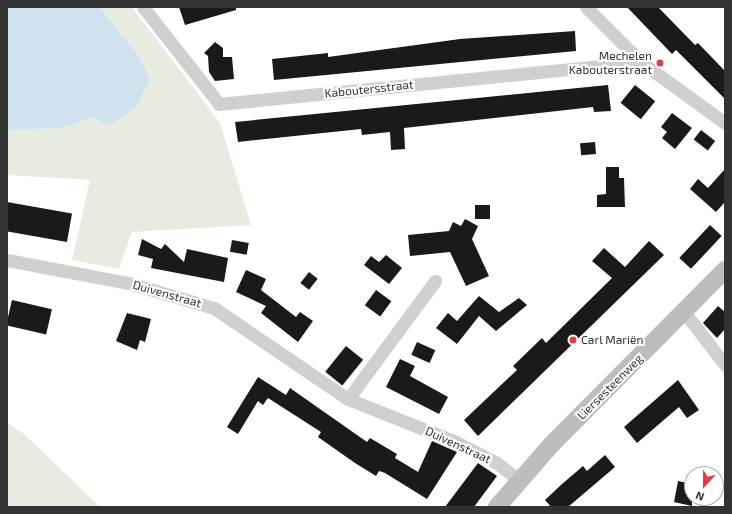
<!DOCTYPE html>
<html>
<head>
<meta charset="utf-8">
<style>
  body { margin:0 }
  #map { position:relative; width:732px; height:514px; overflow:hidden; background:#fff; font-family:"Exo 2",sans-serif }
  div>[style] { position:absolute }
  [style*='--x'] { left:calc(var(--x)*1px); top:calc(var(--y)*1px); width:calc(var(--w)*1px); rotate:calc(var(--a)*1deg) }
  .green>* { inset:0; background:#e6ecdf }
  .water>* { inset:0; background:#cfe2ee }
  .building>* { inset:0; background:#1a1a1a; transform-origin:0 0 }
  .street>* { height:13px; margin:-6.5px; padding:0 6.5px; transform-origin:6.5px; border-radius:6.5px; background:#d0d0d0 }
  .secondary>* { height:18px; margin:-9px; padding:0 9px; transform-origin:9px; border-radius:9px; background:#bdbdbd }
  .dots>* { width:11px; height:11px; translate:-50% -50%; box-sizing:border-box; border:2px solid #fff; border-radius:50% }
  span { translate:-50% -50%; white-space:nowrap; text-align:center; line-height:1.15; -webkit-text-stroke:4px #fff; paint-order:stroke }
  .poi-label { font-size:12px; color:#333 }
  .right { translate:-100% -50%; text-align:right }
  .left { translate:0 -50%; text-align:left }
  .street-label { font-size:12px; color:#333 }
  .frame { position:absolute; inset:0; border:8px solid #333; pointer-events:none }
  .north { position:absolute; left:684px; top:466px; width:40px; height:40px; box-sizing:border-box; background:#fff; border:1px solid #adadad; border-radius:50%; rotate:202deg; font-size:11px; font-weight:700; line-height:16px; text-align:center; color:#333 }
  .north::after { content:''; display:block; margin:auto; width:14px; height:18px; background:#e63946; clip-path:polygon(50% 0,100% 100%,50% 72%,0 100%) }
</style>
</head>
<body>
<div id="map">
  <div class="green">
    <i style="clip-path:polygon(100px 7px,132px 7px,220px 123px,251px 225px,132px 232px,119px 269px,72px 260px,90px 180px,7px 175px,7px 130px,61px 128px,94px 117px,127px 41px)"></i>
    <i style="clip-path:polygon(7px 423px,24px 434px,100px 507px,7px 507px)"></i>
  </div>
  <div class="water">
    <i style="clip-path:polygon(7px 7px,100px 7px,140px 58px,150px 79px,135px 108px,108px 126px,94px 117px,61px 128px,7px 130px)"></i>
  </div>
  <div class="building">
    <i style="clip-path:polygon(179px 7px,236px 7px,236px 10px,185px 25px)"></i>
    <i style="clip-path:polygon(627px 7px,658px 7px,695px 45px,698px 43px,725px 71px,725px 99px,676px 50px,672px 54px)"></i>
    <i style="clip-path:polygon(575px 31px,576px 51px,274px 80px,272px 59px,328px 53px,328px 57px,460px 39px)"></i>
    <i style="clip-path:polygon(215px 42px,223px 48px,223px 57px,232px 57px,234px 79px,215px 81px,209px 72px,208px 56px,204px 53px)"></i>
    <i style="clip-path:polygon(608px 85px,611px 111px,594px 112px,593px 107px,404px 128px,405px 149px,391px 150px,390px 132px,362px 135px,361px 129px,238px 142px,235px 122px)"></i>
    <i style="left:635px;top:85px;width:26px;height:23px;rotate:39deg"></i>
    <i style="clip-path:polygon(672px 113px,692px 128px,675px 149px,662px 138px,667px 132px,661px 127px)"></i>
    <i style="left:701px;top:130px;width:18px;height:12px;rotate:38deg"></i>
    <i style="left:595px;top:142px;width:12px;height:15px;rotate:85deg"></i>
    <i style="clip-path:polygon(606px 167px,619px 167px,619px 178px,624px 178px,625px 207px,597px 207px,597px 195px,606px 194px)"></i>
    <i style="clip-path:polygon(725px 169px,725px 202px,716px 212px,690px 189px,698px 179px,708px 188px)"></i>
    <i style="left:7px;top:202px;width:66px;height:29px;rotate:10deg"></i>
    <i style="left:475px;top:205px;width:15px;height:14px"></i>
    <i style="clip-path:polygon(465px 219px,478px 226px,472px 239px,489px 276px,466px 286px,450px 252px,410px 256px,408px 235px,449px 231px,453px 222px,461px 226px)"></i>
    <i style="left:710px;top:225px;width:16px;height:45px;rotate:43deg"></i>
    <i style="clip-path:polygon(142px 239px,161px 249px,165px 244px,184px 262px,187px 249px,228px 258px,224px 282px,151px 268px,153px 259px,138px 255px)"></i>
    <i style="left:232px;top:240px;width:17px;height:12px;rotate:10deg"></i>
    <i style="clip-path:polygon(649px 241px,664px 255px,478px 436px,464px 420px,517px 370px,513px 366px,542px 338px,546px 343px,612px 278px,592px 261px,604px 248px,625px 267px)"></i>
    <i style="clip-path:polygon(386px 255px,402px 268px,389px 284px,364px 265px,371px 256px,379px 262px)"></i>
    <i style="clip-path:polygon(246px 270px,266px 279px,261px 290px,296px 317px,300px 312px,313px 321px,298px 342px,261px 313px,266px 306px,236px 292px)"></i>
    <i style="left:309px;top:272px;width:11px;height:14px;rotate:38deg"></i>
    <i style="left:376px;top:290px;width:19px;height:19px;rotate:36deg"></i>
    <i style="clip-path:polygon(479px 296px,499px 312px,519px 298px,527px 305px,496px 331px,479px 316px,457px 344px,436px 328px,448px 313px,457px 321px)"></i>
    <i style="left:12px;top:300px;width:41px;height:26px;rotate:13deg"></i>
    <i style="clip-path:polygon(718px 306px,725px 312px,725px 329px,717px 338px,703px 323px)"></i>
    <i style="clip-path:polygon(127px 313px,151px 319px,145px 342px,140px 340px,137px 350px,116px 341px)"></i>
    <i style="left:417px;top:342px;width:20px;height:14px;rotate:24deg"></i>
    <i style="left:346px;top:346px;width:22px;height:33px;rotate:39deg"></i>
    <i style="clip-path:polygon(400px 359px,415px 366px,410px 376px,448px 397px,439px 414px,386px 387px)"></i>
    <i style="clip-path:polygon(258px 377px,286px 395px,290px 388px,367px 442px,370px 438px,397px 454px,395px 458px,418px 472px,432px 441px,457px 452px,427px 499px,385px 473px,379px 471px,376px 476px,355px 463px,318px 437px,321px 432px,268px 398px,263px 405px,258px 401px,238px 434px,227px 427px)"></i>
    <i style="clip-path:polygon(678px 380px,699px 410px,687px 418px,679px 407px,637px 443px,624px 427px)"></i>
    <i style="clip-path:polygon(605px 455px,615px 467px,568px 507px,551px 507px,545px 500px,562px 484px,583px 466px,587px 471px)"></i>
    <i style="clip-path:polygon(478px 463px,497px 476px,474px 507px,445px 507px)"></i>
    <i style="clip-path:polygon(678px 481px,692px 484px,692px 506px,674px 502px)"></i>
  </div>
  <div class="street">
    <i style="--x:143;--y:7;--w:123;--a:51.9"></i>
    <i style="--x:219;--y:104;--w:424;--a:-5.7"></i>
    <i style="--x:586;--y:7;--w:78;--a:45"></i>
    <i style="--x:641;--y:62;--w:104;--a:36"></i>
    <i style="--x:7;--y:260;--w:124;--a:10.7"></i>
    <i style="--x:129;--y:283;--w:89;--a:16.4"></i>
    <i style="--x:214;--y:308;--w:162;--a:34.2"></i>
    <i style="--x:348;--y:399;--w:116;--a:21.7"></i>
    <i style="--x:456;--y:442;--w:46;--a:27.1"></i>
    <i style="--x:497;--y:463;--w:28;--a:38"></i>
    <i style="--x:685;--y:313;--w:66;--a:52.4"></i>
    <i style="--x:348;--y:399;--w:147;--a:-53.6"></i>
  </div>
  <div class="secondary">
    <i style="--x:497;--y:507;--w:82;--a:-48.9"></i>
    <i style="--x:551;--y:445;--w:247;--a:-45.2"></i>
  </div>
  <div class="dots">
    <i style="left:660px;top:63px;background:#e63946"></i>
    <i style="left:573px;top:340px;background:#e63946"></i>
  </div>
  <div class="poi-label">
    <span class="right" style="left:652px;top:63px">Mechelen<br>Kabouterstraat</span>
    <span class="left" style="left:581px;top:340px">Carl Mariën</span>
  </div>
  <div class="street-label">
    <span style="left:369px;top:89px;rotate:-6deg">Kaboutersstraat</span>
    <span style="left:167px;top:294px;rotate:16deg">Duivenstraat</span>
    <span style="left:610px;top:387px;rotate:-45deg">Liersesteenweg</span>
    <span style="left:458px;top:445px;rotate:25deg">Duivenstraat</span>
  </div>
  <div class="frame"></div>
  <div class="north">N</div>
</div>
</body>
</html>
